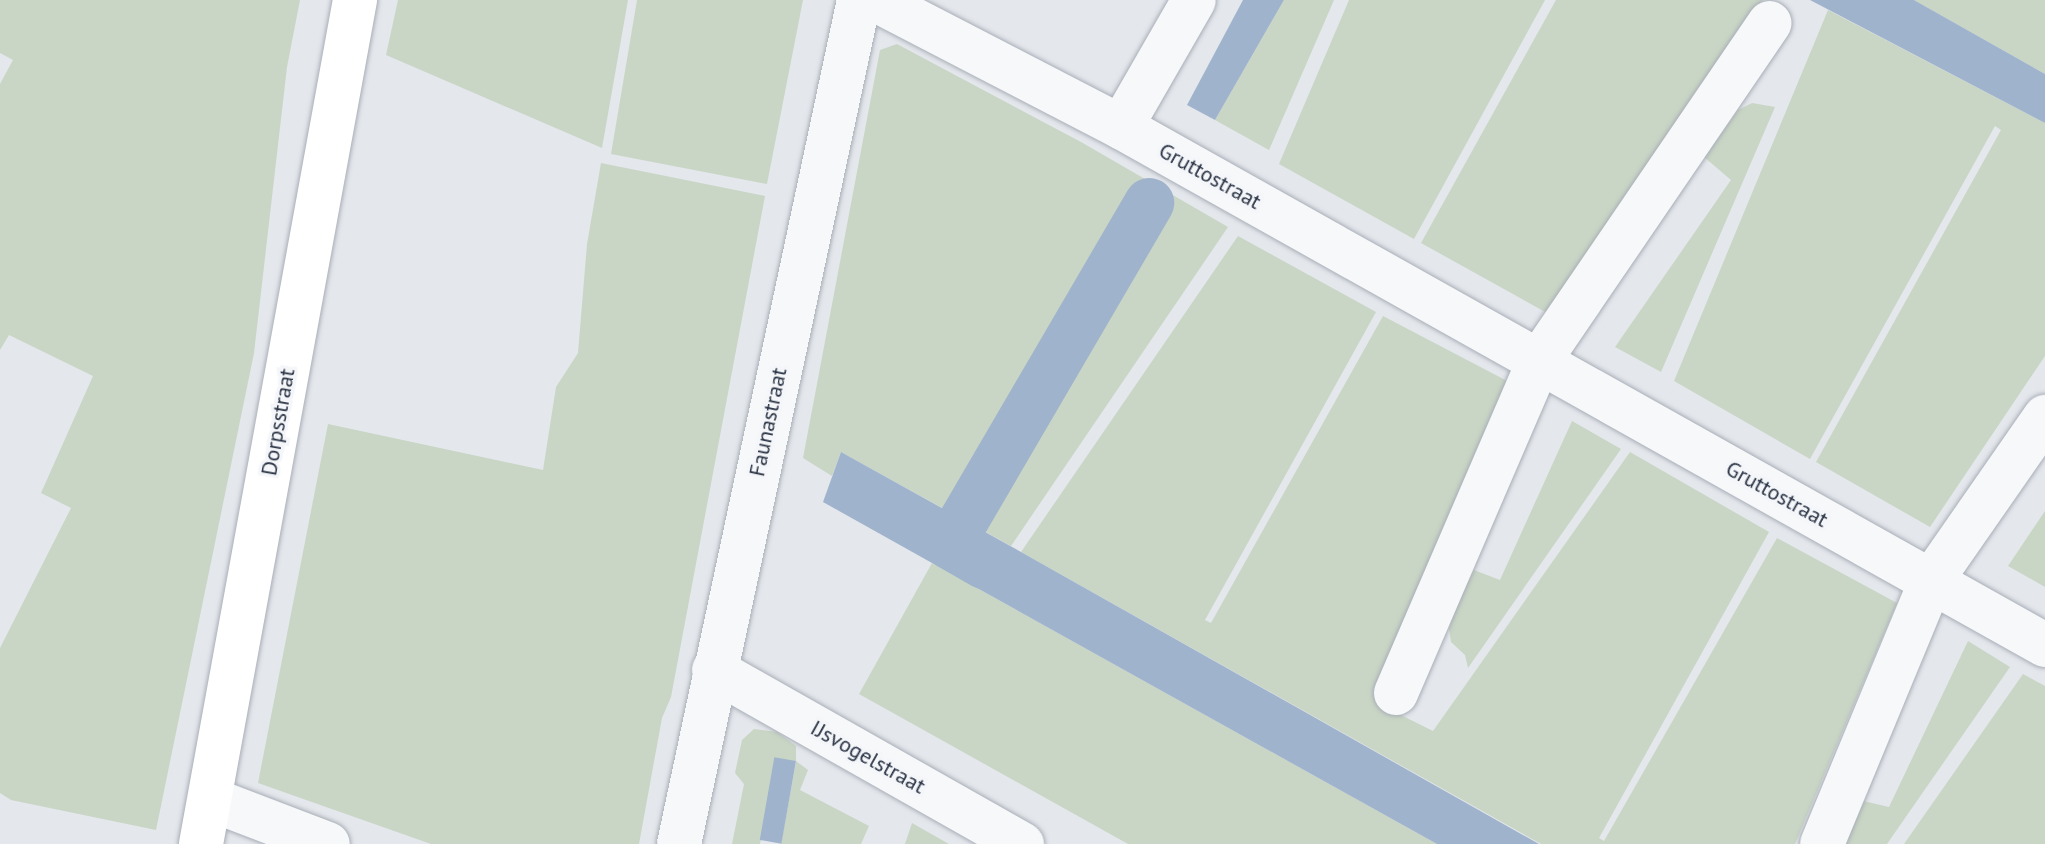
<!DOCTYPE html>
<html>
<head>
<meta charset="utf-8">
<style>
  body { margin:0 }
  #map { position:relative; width:2045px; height:844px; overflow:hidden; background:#e4e7ec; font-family:"PT Sans",sans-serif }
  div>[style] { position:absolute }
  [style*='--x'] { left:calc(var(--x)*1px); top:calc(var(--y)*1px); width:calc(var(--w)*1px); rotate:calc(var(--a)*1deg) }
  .green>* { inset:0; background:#c9d6c5 }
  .water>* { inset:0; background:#9fb4cc; transform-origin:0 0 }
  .canal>* { height:50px; margin:-25px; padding:0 25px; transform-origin:25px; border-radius:25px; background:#9fb4cc }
  .roads { filter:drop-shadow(0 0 2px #a9aeb7) drop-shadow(0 0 2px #a9aeb7) }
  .street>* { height:44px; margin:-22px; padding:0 22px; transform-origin:22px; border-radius:22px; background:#f7f8fa }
  .secondary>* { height:44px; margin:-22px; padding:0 22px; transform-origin:22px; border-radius:22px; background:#fff }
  span { translate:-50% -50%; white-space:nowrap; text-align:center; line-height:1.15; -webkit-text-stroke:7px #f4f6f9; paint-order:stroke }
  .street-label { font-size:22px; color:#2b3445 }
</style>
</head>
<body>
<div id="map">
  <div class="green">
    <i style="clip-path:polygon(0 0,300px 0,287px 67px,254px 353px,156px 830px,11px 800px,0 793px,0 648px,71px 508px,41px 493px,93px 376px,9px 335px,0 350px,0 84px,13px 60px,0 53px)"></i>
    <i style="clip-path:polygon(398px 0,628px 0,602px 148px,386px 55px)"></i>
    <i style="clip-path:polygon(637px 0,803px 0,767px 184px,611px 154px)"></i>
    <i style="clip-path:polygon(1284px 0,1334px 0,1269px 150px,1215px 120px)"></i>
    <i style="clip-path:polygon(1349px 0,1545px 0,1414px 239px,1279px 164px)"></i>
    <i style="clip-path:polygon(1556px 0,1763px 0,1547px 313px,1421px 243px)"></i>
    <i style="clip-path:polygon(1914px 0,2045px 0,2045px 74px)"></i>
    <i style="clip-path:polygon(1828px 10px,2045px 123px,2045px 356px,1930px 527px,1816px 462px,2001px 130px,1995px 126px,1810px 459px,1674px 381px)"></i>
    <i style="clip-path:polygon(897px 44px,1081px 142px,1228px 227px,1011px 546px,841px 452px,832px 476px,803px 458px,880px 50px)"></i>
    <i style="clip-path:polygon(1752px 103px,1775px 107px,1661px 372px,1615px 347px,1731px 180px,1704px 157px,1738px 110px)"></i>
    <i style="clip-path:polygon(601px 163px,765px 196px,671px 697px,662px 718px,639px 844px,431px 844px,258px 783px,328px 424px,543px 470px,556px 387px,578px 353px,587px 244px)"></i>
    <i style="clip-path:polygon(1238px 236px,1376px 312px,1205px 620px,1211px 623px,1383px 316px,1511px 383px,1375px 702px,1433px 731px,1630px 452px,1769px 532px,1599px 838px,1604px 841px,1777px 538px,1897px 603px,1795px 844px,1541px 844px,1021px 552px)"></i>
    <i style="clip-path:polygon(1572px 421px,1621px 449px,1468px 668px,1465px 655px,1451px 642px,1449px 628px,1454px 610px,1474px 570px,1500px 580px)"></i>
    <i style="clip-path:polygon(2045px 511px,2045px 587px,2008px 566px)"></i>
    <i style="clip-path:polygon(932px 563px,1437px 844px,1128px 844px,859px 694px)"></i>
    <i style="clip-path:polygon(1968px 641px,2010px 667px,1887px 844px,1841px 844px,1859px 800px,1889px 807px)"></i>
    <i style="clip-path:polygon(2023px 674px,2045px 686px,2045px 844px,1904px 844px)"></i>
    <i style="clip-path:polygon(754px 729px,777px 732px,796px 746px,796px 761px,808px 770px,800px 790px,869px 826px,861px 844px,781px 844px,796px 762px,774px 763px,760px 844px,732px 844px,744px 784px,735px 773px,742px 740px)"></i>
    <i style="clip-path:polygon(912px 823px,949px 844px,905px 844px)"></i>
  </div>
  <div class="water">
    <i style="clip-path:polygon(1243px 0,1284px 0,1215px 120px,1187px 105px)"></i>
    <i style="clip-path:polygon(1810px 0,1914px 0,2045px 74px,2045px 123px)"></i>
    <i style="clip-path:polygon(841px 452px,1021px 552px,1539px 844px,1437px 844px,932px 563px,823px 502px)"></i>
    <i style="left:796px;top:761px;width:84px;height:22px;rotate:100deg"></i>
  </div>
  <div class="canal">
    <i style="--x:984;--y:564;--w:39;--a:-150"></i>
    <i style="--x:950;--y:544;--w:395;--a:-59.7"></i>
  </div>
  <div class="roads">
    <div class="street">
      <i style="--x:876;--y:0;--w:276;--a:27.4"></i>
      <i style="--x:1121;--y:127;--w:1059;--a:29.28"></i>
      <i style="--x:1121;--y:127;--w:146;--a:-60.1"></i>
      <i style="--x:714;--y:670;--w:354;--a:29.5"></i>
      <i style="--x:1396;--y:693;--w:361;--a:-66.7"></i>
      <i style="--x:1539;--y:361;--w:409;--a:-55.7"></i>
      <i style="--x:210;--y:799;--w:126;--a:20.9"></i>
      <i style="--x:679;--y:844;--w:863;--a:-77.96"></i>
      <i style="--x:1822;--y:844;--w:285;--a:-67.5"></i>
      <i style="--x:1931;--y:581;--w:200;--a:-55.2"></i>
    </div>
    <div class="secondary">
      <i style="--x:201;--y:844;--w:858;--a:-79.66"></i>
    </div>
  </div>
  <div class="street-label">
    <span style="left:1210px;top:176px;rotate:29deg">Gruttostraat</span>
    <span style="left:278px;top:422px;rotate:-80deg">Dorpsstraat</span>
    <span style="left:768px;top:422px;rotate:-78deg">Faunastraat</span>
    <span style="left:1777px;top:494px;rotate:29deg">Gruttostraat</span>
    <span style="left:868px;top:757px;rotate:29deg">IJsvogelstraat</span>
  </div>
</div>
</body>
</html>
